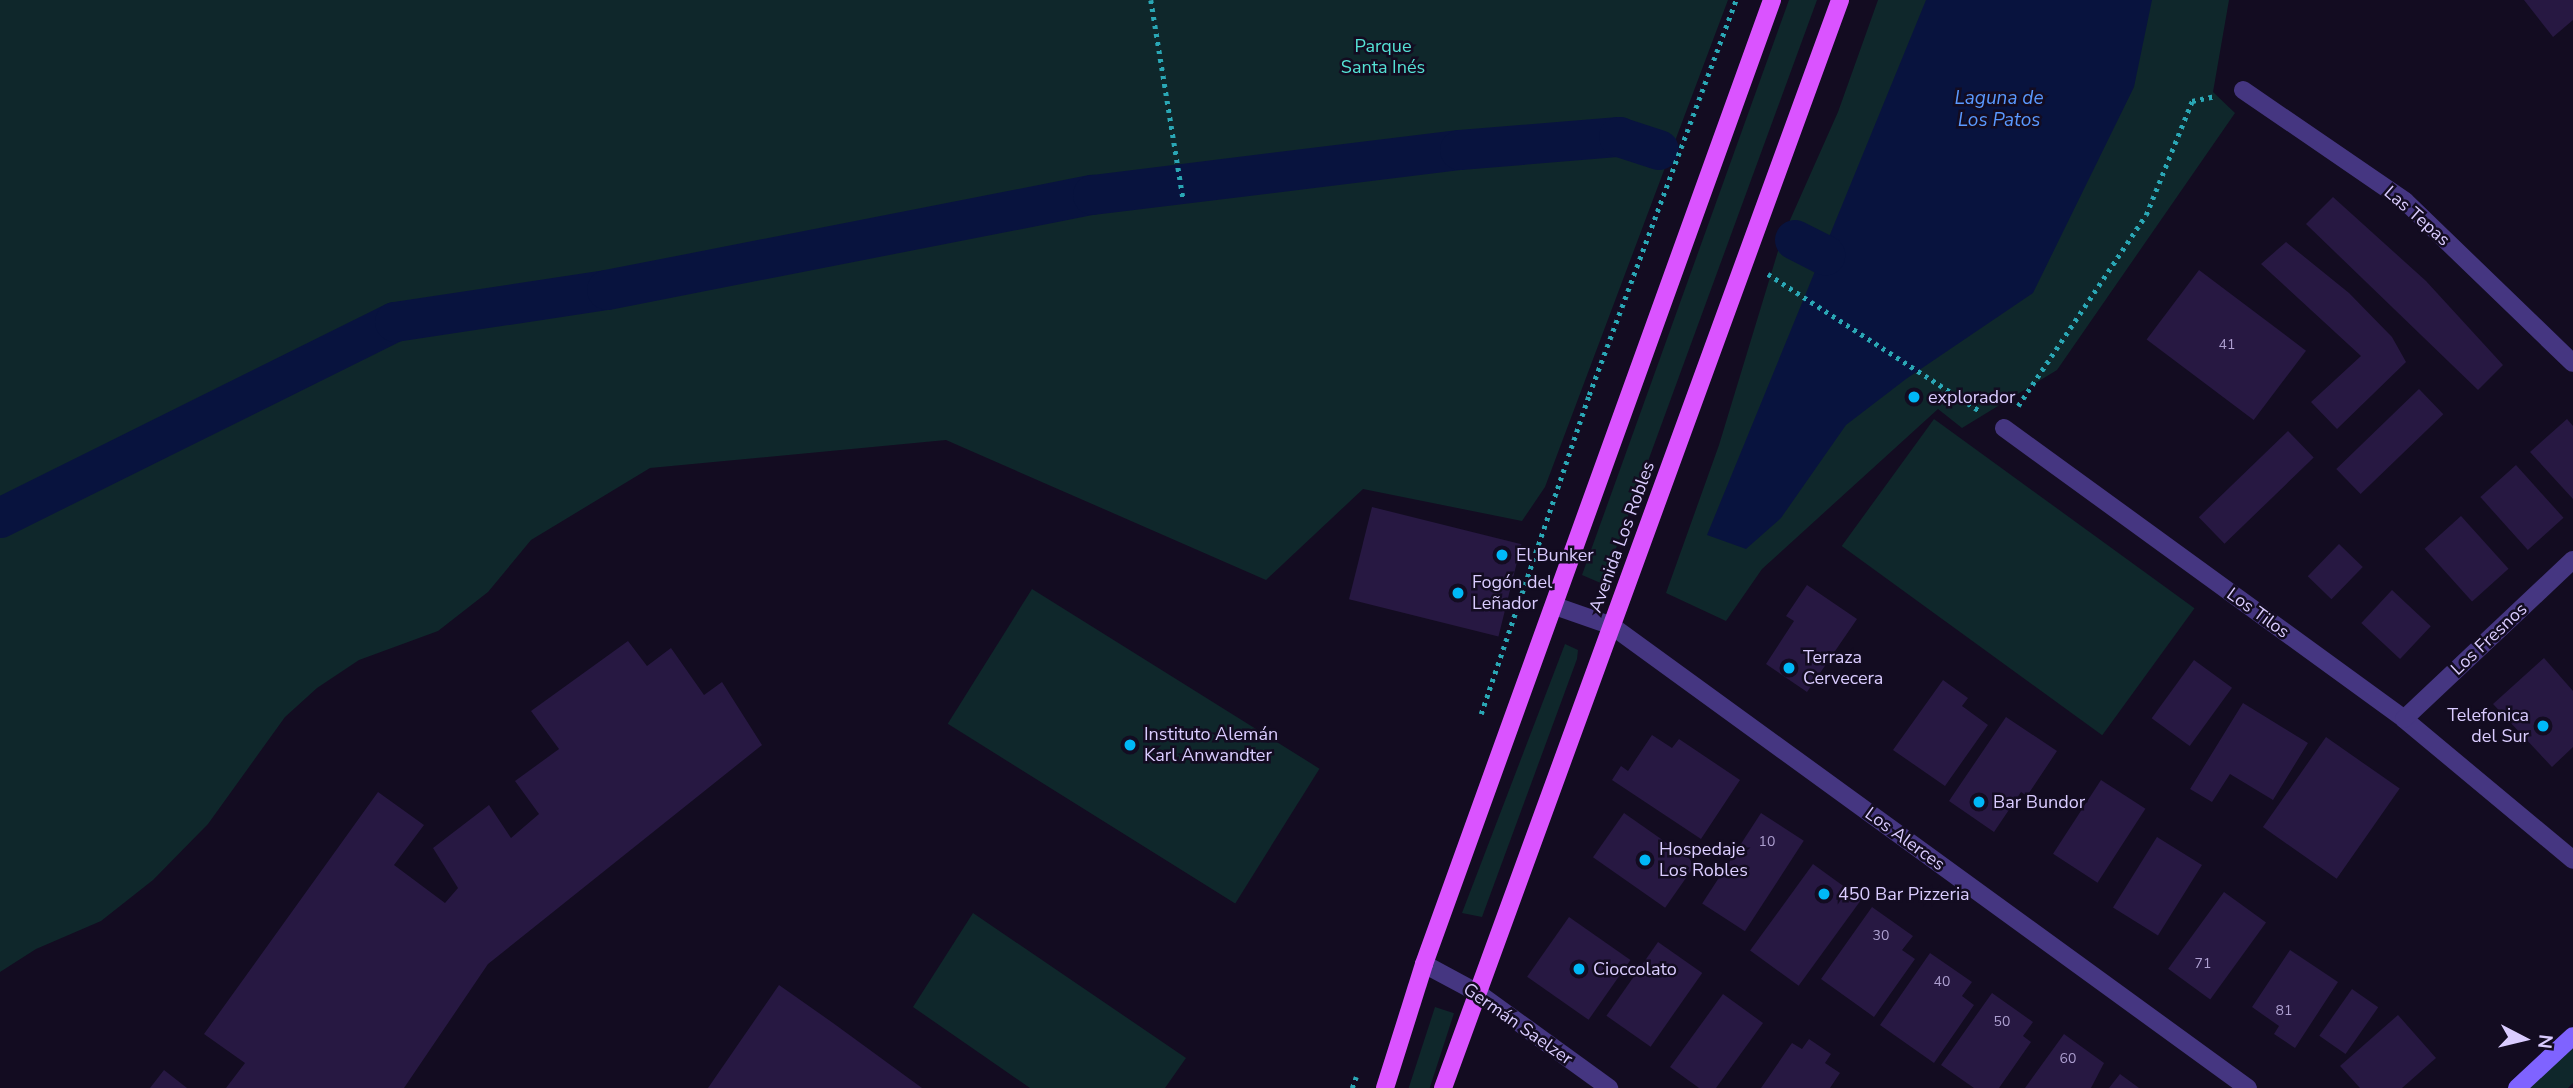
<!DOCTYPE html>
<html>
<head>
<meta charset="utf-8">
<style>
  body { margin:0 }
  #map { position:relative; width:2573px; height:1088px; overflow:hidden; background:#130c21; font-family:"Nunito Sans",sans-serif }
  div>[style] { position:absolute }
  [style*='--x'] { left:calc(var(--x)*1px); top:calc(var(--y)*1px); width:calc(var(--w)*1px); rotate:calc(var(--a)*1deg) }
  .green>* { inset:0; background:#0f272b; transform-origin:0 0 }
  .water>* { inset:0; background:#08133e }
  .canal>* { height:40px; margin:-20px; padding:0 20px; transform-origin:20px; border-radius:20px; background:#08133e }
  .building>* { inset:0; background:#271842; transform-origin:0 0 }
  .path>* { height:4.5px; margin-top:-2.25px; transform-origin:0; background:repeating-linear-gradient(90deg,#2aa7b5 0 3.5px,transparent 0 8.5px) }
  .street>* { height:18px; margin:-9px; padding:0 9px; transform-origin:9px; border-radius:9px; background:#453681 }
  .secondary>* { height:18px; margin:-9px; padding:0 9px; transform-origin:9px; border-radius:9px; background:#7f63ff }
  .primary>* { height:18px; margin:-9px; padding:0 9px; transform-origin:9px; border-radius:9px; background:#da53ff }
  .dots>* { width:19px; height:19px; translate:-50% -50%; box-sizing:border-box; border:4px solid #130c21; border-radius:50% }
  span { translate:-50% -50%; white-space:nowrap; text-align:center; line-height:1.15; -webkit-text-stroke:5px #130c21; paint-order:stroke }
  .number-label { font-size:14px; color:#ad9fd0 }
  .number-label span { -webkit-text-stroke-width:0 }
  .park-label { font-size:18px; color:#55e2d5 }
  .street-label { font-size:18px; color:#daccff }
  .poi-label { font-size:18px; color:#daccff }
  .left { translate:0 -50%; text-align:left }
  .right { translate:-100% -50%; text-align:right }
  .water-label { font-size:19px; color:#5a99ff; font-style:italic }
  .north { position:absolute; left:2489px; top:1004px; width:70px; height:70px; -webkit-text-stroke:5px #130c21; paint-order:stroke; rotate:97deg; font-size:19px; font-weight:700; line-height:28px; text-align:center; color:#daccff }
  .north::after { content:''; display:block; margin:auto; width:24px; height:32px; background:#daccff; clip-path:polygon(50% 0,100% 100%,50% 72%,0 100%) }
</style>
</head>
<body>
<div id="map">
  <div class="green">
    <i style="clip-path:polygon(0 0,1728px 0,1545px 487px,1522px 521px,1363px 489px,1266px 580px,946px 440px,650px 468px,531px 540px,488px 592px,438px 631px,359px 660px,317px 688px,285px 717px,208px 824px,153px 880px,101px 921px,36px 949px,0 972px)"></i>
    <i style="clip-path:polygon(1789px 0,1817px 0,1603px 584px,1582px 575px)"></i>
    <i style="clip-path:polygon(1878px 0,2229px 0,2213px 92px,2235px 113px,2057px 370px,1962px 428px,1938px 409px,1762px 569px,1726px 621px,1666px 593px,1719px 445px,1782px 238px,1838px 112px)"></i>
    <i style="left:1934px;top:419px;width:322px;height:157px;rotate:36deg"></i>
    <i style="left:1032px;top:589px;width:339px;height:159px;rotate:32deg"></i>
    <i style="clip-path:polygon(1565px 644px,1578px 650px,1577px 659px,1482px 917px,1462px 913px)"></i>
    <i style="clip-path:polygon(973px 913px,1186px 1058px,1165px 1088px,1030px 1088px,913px 1007px)"></i>
    <i style="left:1435px;top:1007px;width:20px;height:86px;rotate:18deg"></i>
    <i style="clip-path:polygon(2573px 1035px,2573px 1083px,2568px 1088px,2517px 1088px)"></i>
  </div>
  <div class="water">
    <i style="clip-path:polygon(1926px 0,2152px 0,2134px 87px,2033px 293px,1906px 379px,1846px 425px,1781px 518px,1746px 549px,1707px 535px)"></i>
  </div>
  <div class="canal">
    <i style="--x:1795;--y:240;--w:34;--a:27"></i>
    <i style="--x:0;--y:518;--w:441;--a:-26.4"></i>
    <i style="--x:395;--y:322;--w:214;--a:-8.6"></i>
    <i style="--x:607;--y:290;--w:495;--a:-11.1"></i>
    <i style="--x:1093;--y:195;--w:370;--a:-7"></i>
    <i style="--x:1460;--y:150;--w:160;--a:-4.7"></i>
    <i style="--x:1619;--y:137;--w:42;--a:18"></i>
  </div>
  <div class="building">
    <i style="clip-path:polygon(2524px 0,2573px 0,2573px 20px,2553px 37px)"></i>
    <i style="clip-path:polygon(2333px 197px,2426px 281px,2503px 365px,2478px 390px,2306px 224px)"></i>
    <i style="clip-path:polygon(2286px 242px,2349px 293px,2392px 337px,2406px 362px,2337px 429px,2311px 402px,2361px 356px,2261px 264px)"></i>
    <i style="left:2199px;top:270px;width:134px;height:87px;rotate:37deg"></i>
    <i style="left:2419px;top:389px;width:35px;height:115px;rotate:46deg"></i>
    <i style="clip-path:polygon(2567px 419px,2573px 426px,2573px 499px,2530px 452px)"></i>
    <i style="left:2288px;top:431px;width:37px;height:124px;rotate:46deg"></i>
    <i style="left:2516px;top:465px;width:71px;height:48px;rotate:48deg"></i>
    <i style="left:1372px;top:507px;width:154px;height:95px;rotate:14deg"></i>
    <i style="left:2461px;top:516px;width:71px;height:49px;rotate:48deg"></i>
    <i style="left:2339px;top:544px;width:33px;height:45px;rotate:44deg"></i>
    <i style="clip-path:polygon(1807px 585px,1857px 619px,1807px 692px,1766px 664px,1794px 621px,1786px 616px)"></i>
    <i style="left:2392px;top:590px;width:53px;height:45px;rotate:43deg"></i>
    <i style="clip-path:polygon(628px 641px,647px 666px,671px 648px,704px 695px,722px 682px,762px 745px,488px 964px,404px 1088px,226px 1088px,245px 1063px,204px 1034px,378px 792px,424px 825px,394px 865px,445px 903px,458px 888px,433px 848px,489px 805px,511px 838px,539px 814px,515px 781px,559px 749px,531px 711px)"></i>
    <i style="clip-path:polygon(2544px 658px,2573px 691px,2573px 747px,2552px 767px,2493px 704px)"></i>
    <i style="left:2194px;top:660px;width:47px;height:72px;rotate:36deg"></i>
    <i style="clip-path:polygon(1943px 680px,1968px 698px,1962px 706px,1988px 725px,1945px 786px,1893px 750px)"></i>
    <i style="clip-path:polygon(2243px 703px,2308px 743px,2273px 800px,2230px 774px,2212px 802px,2190px 789px)"></i>
    <i style="clip-path:polygon(2006px 717px,2057px 751px,2027px 796px,2021px 792px,1994px 832px,1949px 801px)"></i>
    <i style="clip-path:polygon(1652px 735px,1672px 748px,1679px 739px,1740px 780px,1701px 839px,1612px 780px,1621px 766px,1628px 771px)"></i>
    <i style="left:2326px;top:737px;width:90px;height:110px;rotate:35deg"></i>
    <i style="left:2101px;top:780px;width:53px;height:88px;rotate:33deg"></i>
    <i style="left:1624px;top:813px;width:88px;height:54px;rotate:35deg"></i>
    <i style="left:1761px;top:813px;width:51px;height:108px;rotate:33deg"></i>
    <i style="left:2157px;top:837px;width:53px;height:83px;rotate:32deg"></i>
    <i style="left:1813px;top:864px;width:60px;height:107px;rotate:36deg"></i>
    <i style="left:2224px;top:892px;width:52px;height:95px;rotate:36deg"></i>
    <i style="clip-path:polygon(1872px 907px,1913px 936px,1902px 950px,1915px 959px,1874px 1017px,1821px 979px)"></i>
    <i style="left:1569px;top:917px;width:75px;height:73px;rotate:35deg"></i>
    <i style="left:1658px;top:942px;width:54px;height:90px;rotate:35deg"></i>
    <i style="clip-path:polygon(2290px 950px,2338px 982px,2295px 1048px,2274px 1034px,2279px 1026px,2252px 1007px)"></i>
    <i style="clip-path:polygon(1930px 953px,1972px 982px,1962px 996px,1974px 1005px,1934px 1063px,1880px 1025px)"></i>
    <i style="clip-path:polygon(779px 985px,833px 1023px,922px 1088px,708px 1088px)"></i>
    <i style="left:2352px;top:989px;width:32px;height:57px;rotate:35deg"></i>
    <i style="clip-path:polygon(1992px 993px,2033px 1022px,2023px 1036px,2031px 1042px,1999px 1088px,1974px 1088px,1941px 1065px)"></i>
    <i style="clip-path:polygon(1723px 994px,1763px 1023px,1716px 1088px,1699px 1088px,1670px 1067px)"></i>
    <i style="clip-path:polygon(2398px 1015px,2436px 1058px,2402px 1088px,2360px 1088px,2340px 1066px)"></i>
    <i style="clip-path:polygon(2064px 1034px,2104px 1063px,2091px 1088px,2025px 1088px)"></i>
    <i style="clip-path:polygon(1809px 1039px,1831px 1054px,1825px 1063px,1840px 1073px,1830px 1088px,1761px 1088px,1792px 1043px,1802px 1049px)"></i>
    <i style="clip-path:polygon(164px 1070px,187px 1088px,150px 1088px)"></i>
    <i style="clip-path:polygon(2120px 1074px,2139px 1088px,2109px 1088px)"></i>
  </div>
  <div class="path">
    <i style="--x:1151;--y:0;--w:200;--a:80.8"></i>
    <i style="--x:1768;--y:274;--w:254;--a:32.9"></i>
    <i style="--x:2018;--y:406;--w:230;--a:-56.2"></i>
    <i style="--x:2146;--y:215;--w:123;--a:-68"></i>
    <i style="--x:2192;--y:101;--w:24;--a:-12"></i>
    <i style="--x:1481;--y:714;--w:337;--a:-71.3"></i>
    <i style="--x:1589;--y:395;--w:421;--a:-69.6"></i>
    <i style="--x:1352;--y:1088;--w:12;--a:-70"></i>
  </div>
  <div class="street">
    <i style="--x:2243;--y:90;--w:196;--a:34.4"></i>
    <i style="--x:2405;--y:201;--w:233;--a:44"></i>
    <i style="--x:2004;--y:428;--w:495;--a:36"></i>
    <i style="--x:2404;--y:719;--w:220;--a:39.8"></i>
    <i style="--x:1555;--y:606;--w:60;--a:19.3"></i>
    <i style="--x:1612;--y:626;--w:786;--a:36"></i>
    <i style="--x:2404;--y:719;--w:232;--a:-43.3"></i>
    <i style="--x:1424;--y:964;--w:61;--a:28.2"></i>
    <i style="--x:1478;--y:993;--w:162;--a:35.9"></i>
  </div>
  <div class="secondary">
    <i style="--x:2517;--y:1088;--w:76;--a:-42.9"></i>
  </div>
  <div class="primary">
    <i style="--x:1385;--y:1088;--w:130;--a:-72.5"></i>
    <i style="--x:1424;--y:964;--w:1025;--a:-70.15"></i>
    <i style="--x:1443;--y:1088;--w:1158;--a:-69.95"></i>
  </div>
  <div class="dots">
    <i style="left:1914px;top:397px;background:#00b8f7"></i>
    <i style="left:1502px;top:555px;background:#00b8f7"></i>
    <i style="left:1458px;top:593px;background:#00b8f7"></i>
    <i style="left:1789px;top:668px;background:#00b8f7"></i>
    <i style="left:2543px;top:726px;background:#00b8f7"></i>
    <i style="left:1130px;top:745px;background:#00b8f7"></i>
    <i style="left:1979px;top:802px;background:#00b8f7"></i>
    <i style="left:1645px;top:860px;background:#00b8f7"></i>
    <i style="left:1824px;top:894px;background:#00b8f7"></i>
    <i style="left:1579px;top:969px;background:#00b8f7"></i>
  </div>
  <div class="number-label">
    <span style="left:2227px;top:345px">41</span>
    <span style="left:1767px;top:842px">10</span>
    <span style="left:1881px;top:936px">30</span>
    <span style="left:2203px;top:964px">71</span>
    <span style="left:1942px;top:982px">40</span>
    <span style="left:2284px;top:1011px">81</span>
    <span style="left:2002px;top:1022px">50</span>
    <span style="left:2068px;top:1059px">60</span>
  </div>
  <div class="park-label">
    <span style="left:1383px;top:57px">Parque<br>Santa Inés</span>
  </div>
  <div class="street-label">
    <span style="left:2417px;top:216px;rotate:41deg">Las Tepas</span>
    <span style="left:1622px;top:537px;rotate:-70deg">Avenida Los Robles</span>
    <span style="left:2258px;top:613px;rotate:36deg">Los Tilos</span>
    <span style="left:2489px;top:639px;rotate:-43deg">Los Fresnos</span>
    <span style="left:1905px;top:839px;rotate:36deg">Los Alerces</span>
    <span style="left:1518px;top:1024px;rotate:35deg">Germán Saelzer</span>
  </div>
  <div class="poi-label">
    <span class="left" style="left:1928px;top:397px">explorador</span>
    <span class="left" style="left:1516px;top:555px">El Bunker</span>
    <span class="left" style="left:1472px;top:593px">Fogón del<br>Leñador</span>
    <span class="left" style="left:1803px;top:668px">Terraza<br>Cervecera</span>
    <span class="right" style="left:2529px;top:726px">Telefonica<br>del Sur</span>
    <span class="left" style="left:1144px;top:745px">Instituto Alemán<br>Karl Anwandter</span>
    <span class="left" style="left:1993px;top:802px">Bar Bundor</span>
    <span class="left" style="left:1659px;top:860px">Hospedaje<br>Los Robles</span>
    <span class="left" style="left:1838px;top:894px">450 Bar Pizzeria</span>
    <span class="left" style="left:1593px;top:969px">Cioccolato</span>
  </div>
  <div class="water-label">
    <span style="left:1999px;top:110px">Laguna de<br>Los Patos</span>
  </div>
  <div class="north">N</div>
</div>
</body>
</html>
